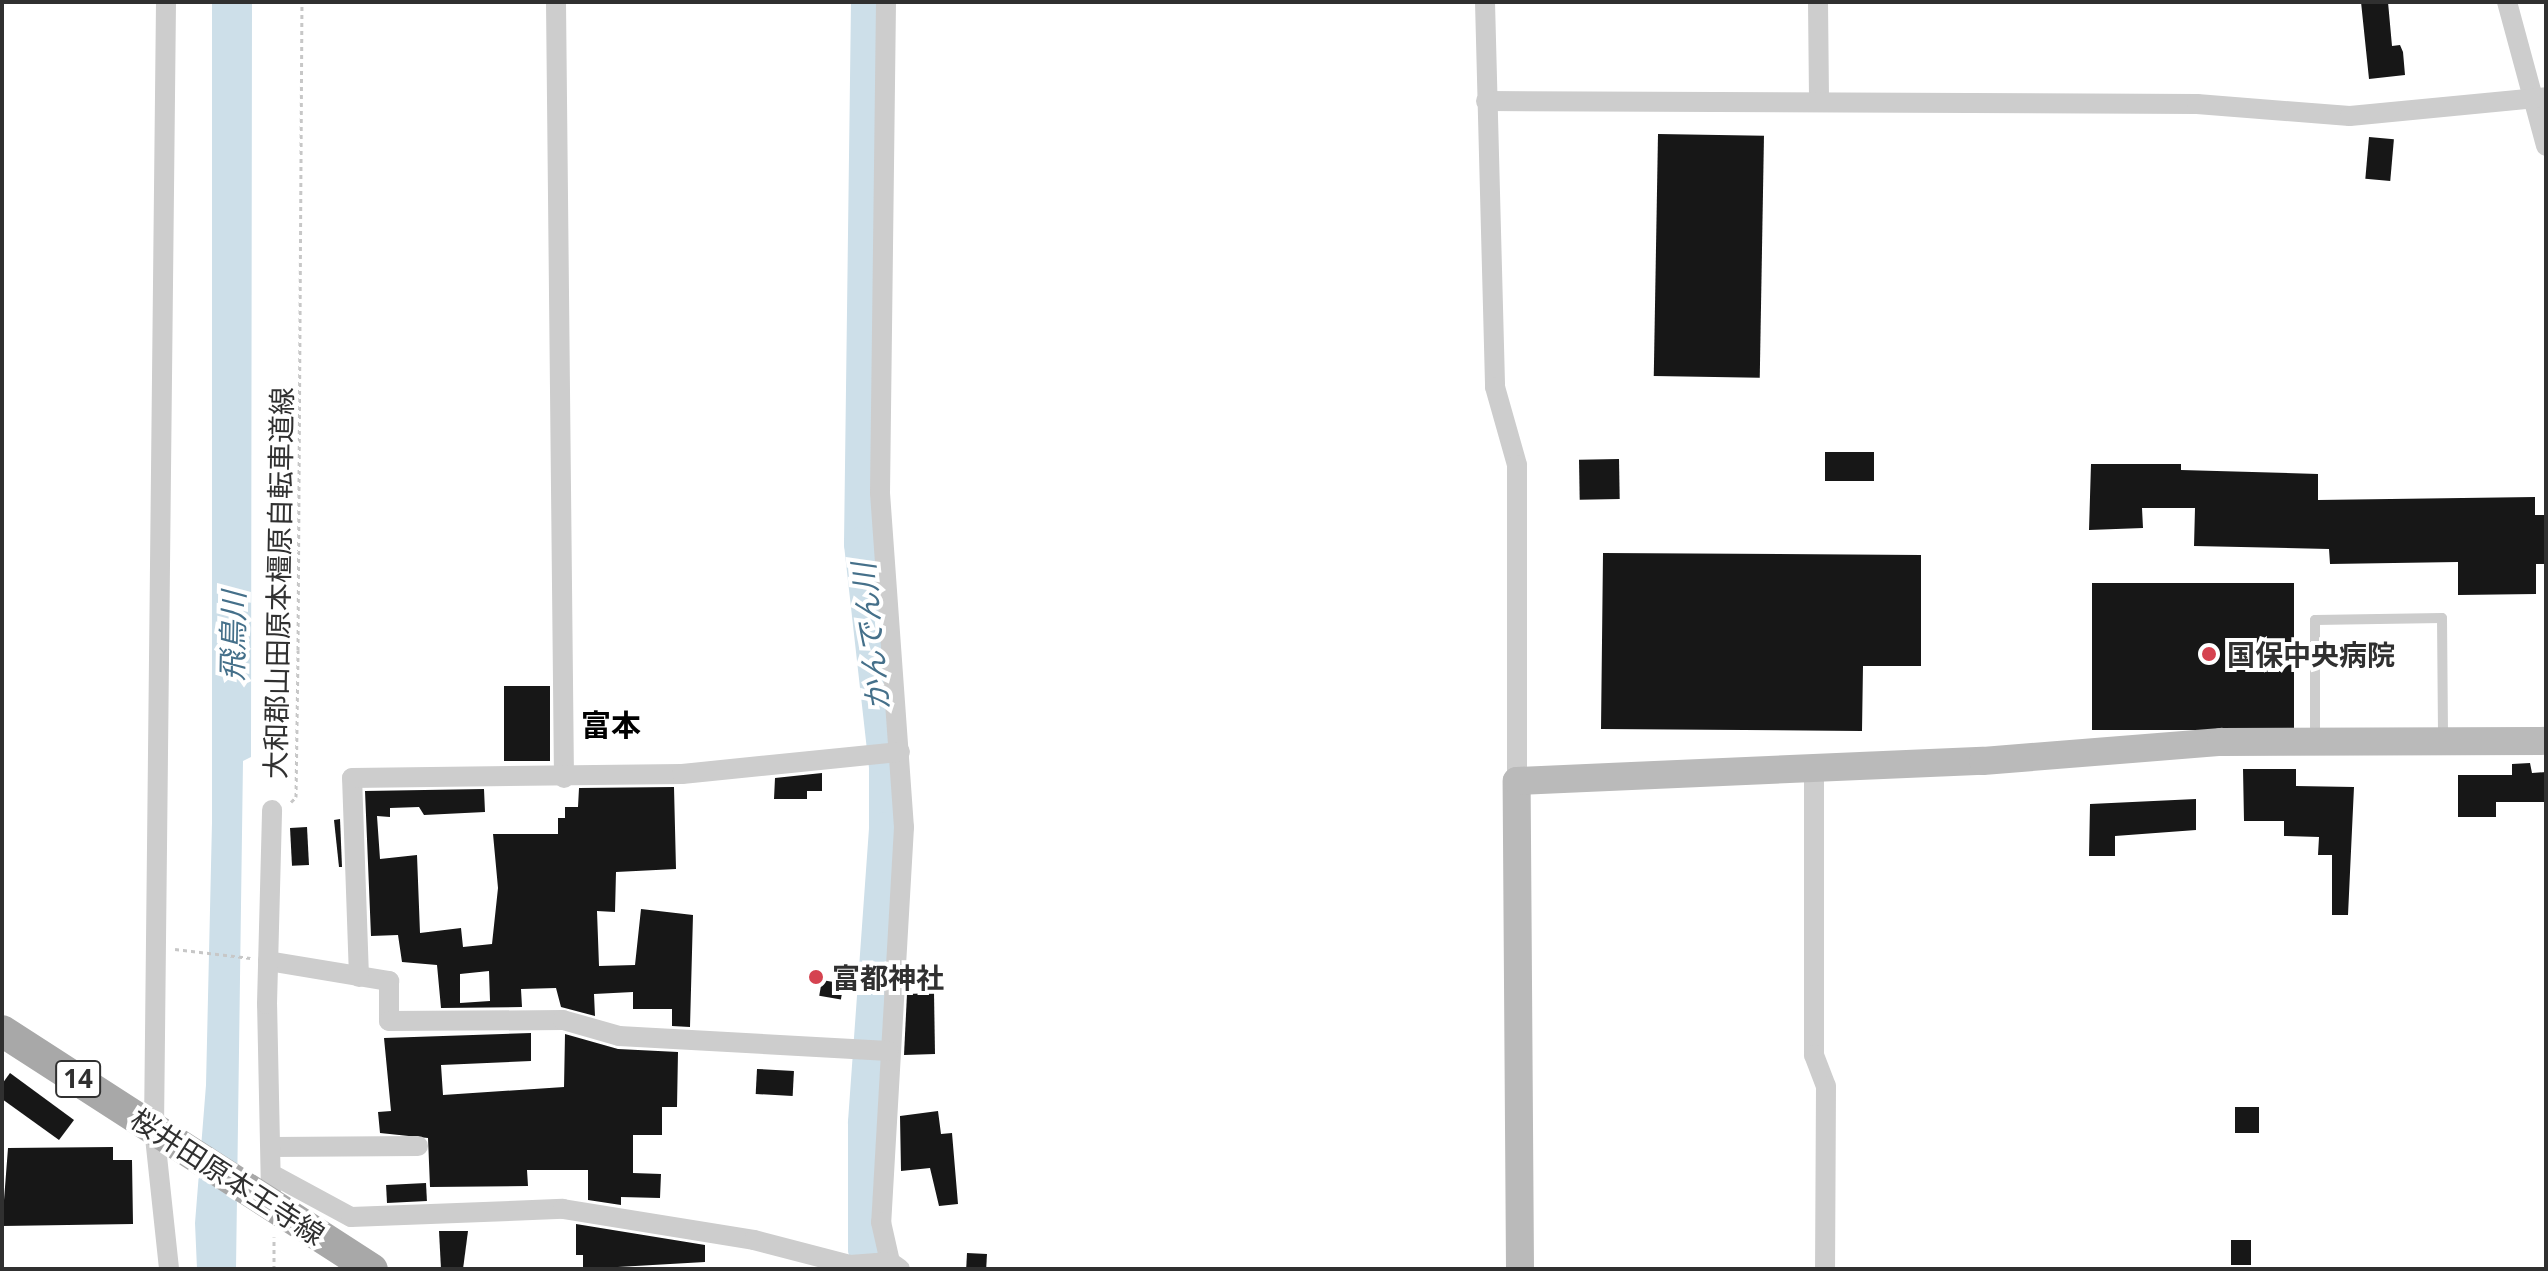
<!DOCTYPE html>
<html>
<head>
<meta charset="utf-8">
<style>
  body { margin:0 }
  #map { position:relative; width:2548px; height:1271px; overflow:hidden; background:#fff; font-family:"Open Sans","Noto Sans JP",sans-serif }
  div>[style] { position:absolute }
  [style*='--x'] { left:calc(var(--x)*1px); top:calc(var(--y)*1px); width:calc(var(--w)*1px); rotate:calc(var(--a)*1deg) }
  .water>* { inset:0; background:#cddfe9 }
  .river>* { height:34px; margin:-17px; padding:0 17px; transform-origin:17px; border-radius:17px; background:#cddfe9 }
  .building>* { inset:0; background:#171717; transform-origin:0 0 }
  .path>* { height:3px; margin-top:-1.5px; transform-origin:0; background:repeating-linear-gradient(90deg,#c7c7c7 0 4px,transparent 0 8px) }
  .lane>* { height:10px; margin:-5px; padding:0 5px; transform-origin:5px; border-radius:5px; background:#cdcdcd }
  .street>* { height:20px; margin:-10px; padding:0 10px; transform-origin:10px; border-radius:10px; background:#cdcdcd }
  .secondary>* { height:28px; margin:-14px; padding:0 14px; transform-origin:14px; border-radius:14px; background:#bababa }
  .primary>* { height:32px; margin:-16px; padding:0 16px; transform-origin:16px; border-radius:16px; background:#a8a8a8 }
  .dots>* { width:22px; height:22px; translate:-50% -50%; box-sizing:border-box; border:4px solid #fff; border-radius:50% }
  span { translate:-50% -50%; white-space:nowrap; text-align:center; line-height:1.15; -webkit-text-stroke:8px #fff; paint-order:stroke }
  .shield-label span { padding:2px 6px; background:#fff; border:2px solid; border-radius:6px; -webkit-text-stroke-width:0 }
  .shield-label { font-size:26px; color:#303030; font-weight:700 }
  .street-label { font-size:28px; color:#303030 }
  .poi-label { font-size:28px; color:#303030; font-weight:700 }
  .left { translate:0 -50%; text-align:left }
  .water-label { font-size:30px; color:#45708a; font-style:italic }
  .neighbourhood-label { font-size:30px; color:#000; font-weight:700 }
  .frame { position:absolute; inset:0; border:4px solid #303030; pointer-events:none }
</style>
</head>
<body>
<div id="map">
  <div class="water">
    <i style="clip-path:polygon(212px 2px,252px 2px,251px 757px,243px 761px,236px 1269px,197px 1269px,195px 1223px,206px 1085px,212px 822px)"></i>
  </div>
  <div class="river">
    <i style="--x:868;--y:2;--w:542;--a:90.74"></i>
    <i style="--x:861;--y:544;--w:224;--a:83.6"></i>
    <i style="--x:886;--y:767;--w:62;--a:90"></i>
    <i style="--x:886;--y:829;--w:295;--a:94.1"></i>
    <i style="--x:865;--y:1123;--w:126;--a:90"></i>
    <i style="--x:865;--y:1249;--w:22;--a:68"></i>
  </div>
  <div class="building">
    <i style="clip-path:polygon(2361px 2px,2388px 2px,2392px 46px,2400px 45px,2403px 52px,2405px 75px,2369px 79px)"></i>
    <i style="left:1658px;top:134px;width:106px;height:242px;rotate:1deg"></i>
    <i style="left:2369px;top:137px;width:25px;height:42px;rotate:5deg"></i>
    <i style="left:1825px;top:452px;width:49px;height:29px"></i>
    <i style="left:1619px;top:459px;width:40px;height:40px;rotate:89deg"></i>
    <i style="clip-path:polygon(2091px 464px,2181px 464px,2181px 470px,2318px 474px,2318px 500px,2535px 497px,2535px 515px,2546px 515px,2546px 564px,2536px 564px,2536px 594px,2458px 595px,2458px 562px,2330px 564px,2329px 549px,2194px 546px,2195px 508px,2142px 508px,2143px 528px,2089px 530px)"></i>
    <i style="clip-path:polygon(1603px 553px,1921px 555px,1921px 666px,1863px 666px,1862px 731px,1601px 729px)"></i>
    <i style="left:2092px;top:583px;width:202px;height:147px"></i>
    <i style="left:504px;top:686px;width:46px;height:75px"></i>
    <i style="clip-path:polygon(2530px 763px,2532px 773px,2546px 772px,2546px 802px,2496px 802px,2496px 817px,2458px 817px,2458px 775px,2512px 775px,2512px 764px)"></i>
    <i style="clip-path:polygon(2243px 769px,2296px 769px,2296px 786px,2354px 787px,2348px 915px,2332px 915px,2332px 855px,2318px 855px,2319px 837px,2284px 836px,2284px 821px,2244px 821px)"></i>
    <i style="clip-path:polygon(822px 773px,822px 791px,807px 791px,807px 799px,774px 799px,775px 778px)"></i>
    <i style="clip-path:polygon(evenodd,674px 787px,676px 869px,616px 872px,615px 912px,597px 911px,599px 966px,635px 965px,641px 909px,693px 915px,690px 1027px,672px 1026px,672px 1009px,633px 1009px,633px 992px,594px 994px,595px 1016px,561px 1007px,556px 988px,521px 989px,522px 1007px,441px 1008px,437px 965px,402px 962px,398px 935px,371px 936px,365px 791px,484px 789px,485px 812px,424px 815px,419px 807px,390px 808px,390px 817px,377px 816px,380px 859px,417px 855px,420px 933px,461px 928px,463px 947px,492px 944px,498px 888px,493px 834px,558px 834px,558px 818px,565px 818px,565px 807px,578px 807px,579px 788px,674px 787px,489px 971px,490px 1001px,460px 1003px,460px 974px,489px 971px)"></i>
    <i style="clip-path:polygon(2196px 799px,2196px 830px,2115px 836px,2115px 856px,2089px 856px,2090px 804px)"></i>
    <i style="clip-path:polygon(340px 819px,342px 867px,339px 867px,334px 820px)"></i>
    <i style="left:307px;top:827px;width:38px;height:17px;rotate:87deg"></i>
    <i style="left:822px;top:980px;width:22px;height:16px;rotate:10deg"></i>
    <i style="clip-path:polygon(934px 993px,935px 1054px,904px 1055px,907px 994px)"></i>
    <i style="clip-path:polygon(531px 1033px,531px 1061px,441px 1065px,443px 1095px,564px 1087px,565px 1034px,618px 1049px,678px 1052px,677px 1107px,662px 1107px,662px 1135px,633px 1135px,633px 1173px,661px 1174px,660px 1198px,621px 1197px,621px 1205px,588px 1200px,588px 1170px,527px 1170px,528px 1186px,430px 1187px,428px 1138px,380px 1133px,378px 1112px,391px 1111px,384px 1038px)"></i>
    <i style="left:757px;top:1069px;width:37px;height:25px;rotate:3deg"></i>
    <i style="clip-path:polygon(10px 1073px,74px 1120px,59px 1140px,2px 1099px,2px 1084px)"></i>
    <i style="left:2235px;top:1107px;width:24px;height:26px"></i>
    <i style="clip-path:polygon(938px 1111px,941px 1134px,952px 1133px,958px 1204px,939px 1206px,930px 1168px,901px 1171px,900px 1116px)"></i>
    <i style="clip-path:polygon(113px 1147px,113px 1160px,132px 1160px,133px 1224px,2px 1226px,8px 1148px)"></i>
    <i style="left:426px;top:1183px;width:18px;height:40px;rotate:87deg"></i>
    <i style="clip-path:polygon(576px 1224px,705px 1245px,705px 1262px,583px 1269px,583px 1255px,576px 1255px)"></i>
    <i style="clip-path:polygon(439px 1231px,468px 1231px,463px 1269px,441px 1269px)"></i>
    <i style="left:2231px;top:1240px;width:20px;height:25px"></i>
    <i style="left:967px;top:1253px;width:20px;height:16px;rotate:3deg"></i>
  </div>
  <div class="path">
    <i style="--x:291;--y:802;--w:7;--a:-45"></i>
    <i style="--x:296;--y:797;--w:147;--a:-89.2"></i>
    <i style="--x:298;--y:650;--w:648;--a:-89.65"></i>
    <i style="--x:175;--y:949;--w:76;--a:6.8"></i>
    <i style="--x:274;--y:1269;--w:32;--a:-90"></i>
  </div>
  <div class="lane">
    <i style="--x:2315;--y:739;--w:119;--a:-90"></i>
    <i style="--x:2315;--y:620;--w:127;--a:-0.9"></i>
    <i style="--x:2442;--y:618;--w:121;--a:89.5"></i>
  </div>
  <div class="street">
    <i style="--x:166;--y:2;--w:1126;--a:90.61"></i>
    <i style="--x:154;--y:1128;--w:142;--a:83.9"></i>
    <i style="--x:556;--y:2;--w:776;--a:89.41"></i>
    <i style="--x:886;--y:2;--w:491;--a:90.7"></i>
    <i style="--x:880;--y:493;--w:335;--a:85.9"></i>
    <i style="--x:904;--y:827;--w:396;--a:93.3"></i>
    <i style="--x:881;--y:1222;--w:41;--a:77.3"></i>
    <i style="--x:890;--y:1262;--w:12;--a:35"></i>
    <i style="--x:1485;--y:2;--w:385;--a:88.5"></i>
    <i style="--x:1495;--y:387;--w:81;--a:74.2"></i>
    <i style="--x:1517;--y:465;--w:316;--a:90"></i>
    <i style="--x:1818;--y:2;--w:98;--a:89.4"></i>
    <i style="--x:2507;--y:2;--w:149;--a:74.8"></i>
    <i style="--x:1486;--y:101;--w:711;--a:0.24"></i>
    <i style="--x:2197;--y:104;--w:153;--a:4.5"></i>
    <i style="--x:2350;--y:116;--w:197;--a:-5.5"></i>
    <i style="--x:1814;--y:770;--w:285;--a:90"></i>
    <i style="--x:1814;--y:1055;--w:33;--a:69"></i>
    <i style="--x:1826;--y:1086;--w:183;--a:90.3"></i>
    <i style="--x:268;--y:961;--w:123;--a:9.4"></i>
    <i style="--x:389;--y:981;--w:40;--a:90"></i>
    <i style="--x:389;--y:1021;--w:174;--a:-0.3"></i>
    <i style="--x:563;--y:1020;--w:58;--a:15.9"></i>
    <i style="--x:619;--y:1036;--w:270;--a:3.2"></i>
    <i style="--x:359;--y:977;--w:199;--a:-92"></i>
    <i style="--x:352;--y:778;--w:330;--a:-0.7"></i>
    <i style="--x:682;--y:774;--w:219;--a:-5.8"></i>
    <i style="--x:272;--y:1147;--w:146;--a:-0.4"></i>
    <i style="--x:277;--y:1177;--w:84;--a:28.4"></i>
    <i style="--x:351;--y:1217;--w:212;--a:-2.2"></i>
    <i style="--x:563;--y:1209;--w:193;--a:9.2"></i>
    <i style="--x:754;--y:1240;--w:99;--a:14.6"></i>
    <i style="--x:850;--y:1265;--w:40;--a:-4.3"></i>
    <i style="--x:271;--y:1192;--w:188;--a:-91.2"></i>
    <i style="--x:267;--y:1004;--w:194;--a:-88.5"></i>
  </div>
  <div class="secondary">
    <i style="--x:1520;--y:1269;--w:488;--a:-90.4"></i>
    <i style="--x:1517;--y:781;--w:466;--a:-2.5"></i>
    <i style="--x:1983;--y:761;--w:239;--a:-4.6"></i>
    <i style="--x:2221;--y:742;--w:325;--a:-0.2"></i>
  </div>
  <div class="primary">
    <i style="--x:2;--y:1031;--w:440;--a:32.8"></i>
  </div>
  <div class="dots">
    <i style="left:2209px;top:654px;background:#d54350"></i>
    <i style="left:816px;top:977px;background:#d54350"></i>
  </div>
  <div class="shield-label">
    <span style="left:78px;top:1079px">14</span>
  </div>
  <div class="street-label">
    <span style="left:278px;top:583px;rotate:-89deg">大和郡山田原本橿原自転車道線</span>
    <span style="left:228px;top:1176px;rotate:33deg">桜井田原本王寺線</span>
  </div>
  <div class="poi-label">
    <span class="left" style="left:2227px;top:654px">国保中央病院</span>
    <span class="left" style="left:832px;top:977px">富都神社</span>
  </div>
  <div class="water-label">
    <span style="left:233px;top:636px;rotate:-89deg">飛鳥川</span>
    <span style="left:871px;top:637px;rotate:-96deg">かんでん川</span>
  </div>
  <div class="neighbourhood-label">
    <span style="left:611px;top:725px">富本</span>
  </div>
  <div class="frame"></div>
</div>
</body>
</html>
